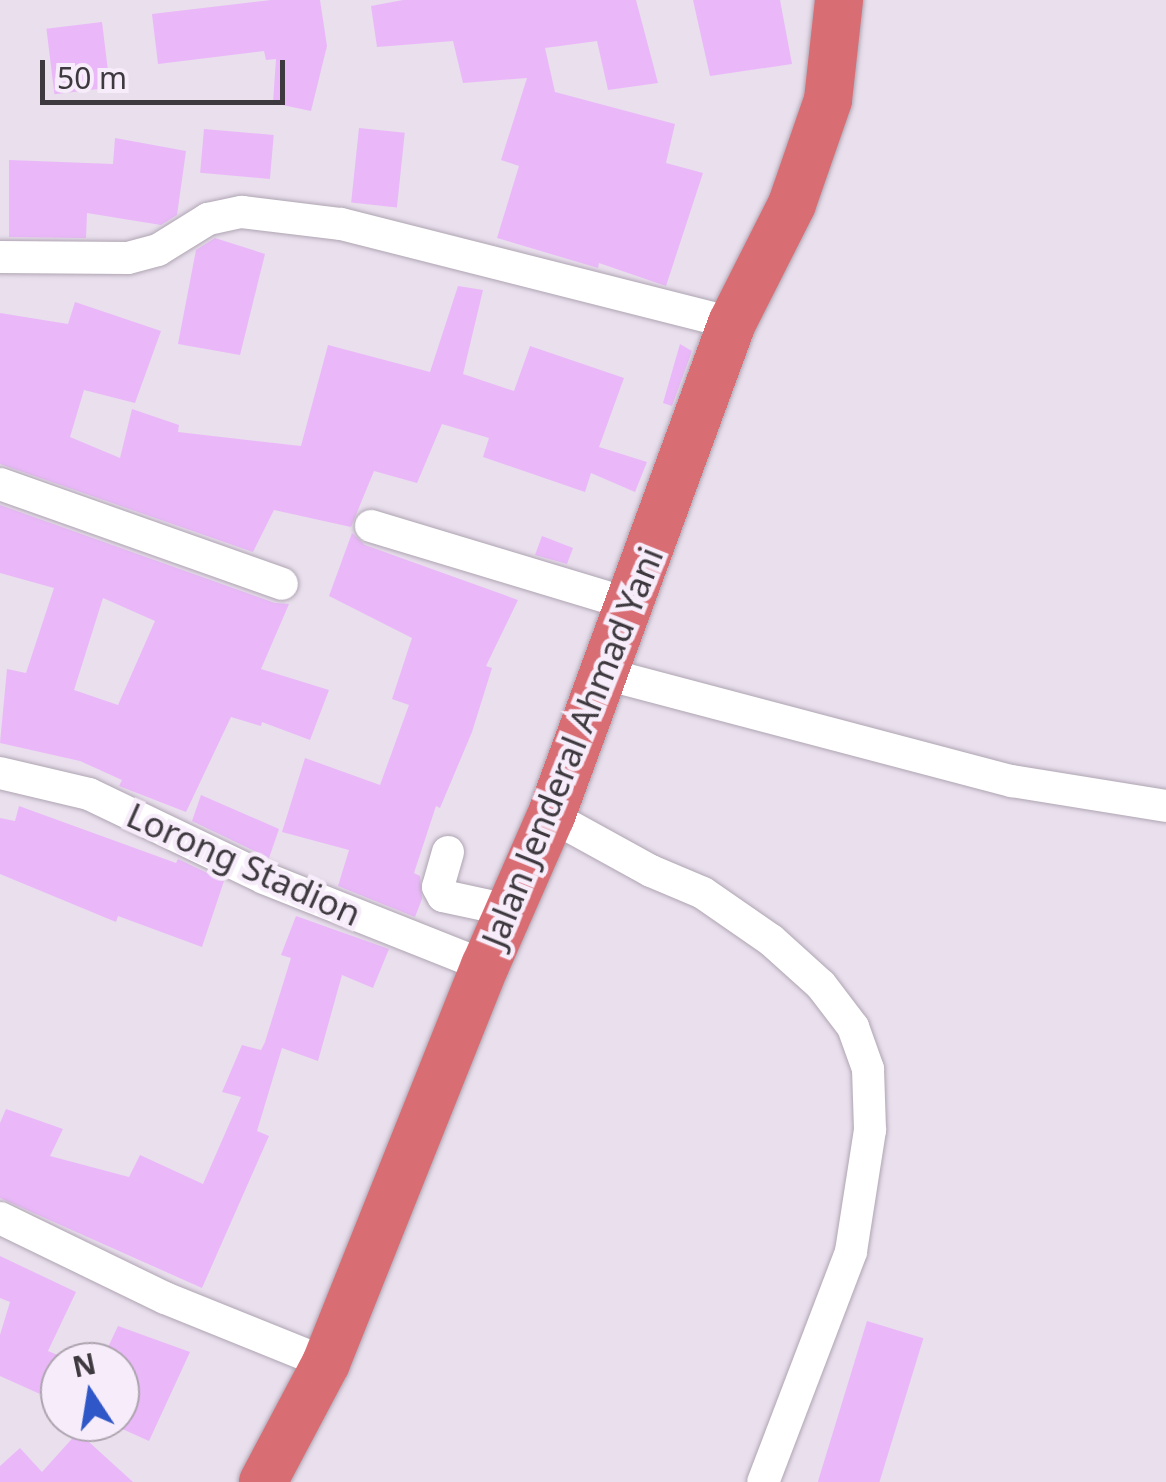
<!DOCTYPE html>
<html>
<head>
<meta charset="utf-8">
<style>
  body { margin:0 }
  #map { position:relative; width:1166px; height:1482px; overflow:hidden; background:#e9dfed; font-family:"Noto Sans",sans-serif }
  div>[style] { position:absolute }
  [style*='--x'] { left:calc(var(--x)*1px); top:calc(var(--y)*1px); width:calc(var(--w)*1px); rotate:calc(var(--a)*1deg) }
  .building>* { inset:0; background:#eab8f9; transform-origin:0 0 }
  .roads { filter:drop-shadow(0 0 2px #afa5b2) drop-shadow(0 0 2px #afa5b2) }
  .minor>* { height:32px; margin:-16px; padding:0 16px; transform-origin:16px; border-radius:16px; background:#fff }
  .highway>* { height:48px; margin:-24px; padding:0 24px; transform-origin:24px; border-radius:24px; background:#d96d74 }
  span { translate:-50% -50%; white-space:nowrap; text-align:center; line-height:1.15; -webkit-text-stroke:9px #f7ecfa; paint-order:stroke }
  .street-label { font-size:35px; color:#3e393f }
  .north { position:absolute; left:40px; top:1342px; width:100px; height:100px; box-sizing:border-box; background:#f7ecfa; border:2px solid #ada4af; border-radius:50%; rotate:348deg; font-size:28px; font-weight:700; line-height:40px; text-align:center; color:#3e393f }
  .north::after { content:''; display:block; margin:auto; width:35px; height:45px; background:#3057c7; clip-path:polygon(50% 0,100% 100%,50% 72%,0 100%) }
  .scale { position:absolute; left:40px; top:60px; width:245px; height:45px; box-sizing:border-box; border:5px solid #3e393f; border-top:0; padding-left:12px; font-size:30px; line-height:35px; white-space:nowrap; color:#3e393f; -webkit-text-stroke:8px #f7ecfa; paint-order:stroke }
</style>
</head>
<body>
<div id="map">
  <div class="building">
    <i style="clip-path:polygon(271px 0,320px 0,327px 46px,311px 111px,273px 103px,276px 59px,266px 60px,264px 51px,158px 64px,152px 14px)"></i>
    <i style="clip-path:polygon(403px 0,636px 0,658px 83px,608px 90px,597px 41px,545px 48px,555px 92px,675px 124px,666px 163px,703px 173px,666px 286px,599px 263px,598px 268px,497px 238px,519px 166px,501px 160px,527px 78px,463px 83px,453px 41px,377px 47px,371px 6px)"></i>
    <i style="clip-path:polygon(693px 0,780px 0,792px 64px,710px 76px)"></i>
    <i style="left:102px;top:22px;width:66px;height:56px;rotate:83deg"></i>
    <i style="left:359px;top:128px;width:46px;height:75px;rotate:6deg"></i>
    <i style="left:204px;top:129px;width:70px;height:44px;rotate:5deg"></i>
    <i style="clip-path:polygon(115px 138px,186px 151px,177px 215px,161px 225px,87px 213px,86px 238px,9px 237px,9px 160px,113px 164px)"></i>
    <i style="clip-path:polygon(215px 238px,265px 254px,240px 355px,178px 344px,196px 250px)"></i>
    <i style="clip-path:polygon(458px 286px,483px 290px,463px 374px,514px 391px,530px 346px,624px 378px,599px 447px,647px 462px,635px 492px,591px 473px,585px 492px,483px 457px,489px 438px,442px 424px,417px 483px,374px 471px,351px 527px,274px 510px,253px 552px,0 464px,0 313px,68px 324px,75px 302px,161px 331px,135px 403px,84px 390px,70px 437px,120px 458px,132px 409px,179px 425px,178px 432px,301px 446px,328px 345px,430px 372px)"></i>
    <i style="clip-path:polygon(680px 344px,692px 351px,672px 406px,663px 403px)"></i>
    <i style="clip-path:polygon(evenodd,0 505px,275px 603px,289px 604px,261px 669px,329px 690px,310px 740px,262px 722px,261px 726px,231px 717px,186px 812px,119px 786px,122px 780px,80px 761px,0 743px,7px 669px,26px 673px,54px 588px,0 573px,0 505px,103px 598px,155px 621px,118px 705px,74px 690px,103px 598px)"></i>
    <i style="clip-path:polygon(352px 533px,365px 545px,518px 600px,486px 666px,492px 668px,472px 732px,440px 808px,436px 806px,414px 873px,420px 876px,422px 899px,415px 917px,338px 886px,349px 850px,282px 832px,305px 758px,380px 785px,409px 705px,392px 699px,412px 638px,329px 596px)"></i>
    <i style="clip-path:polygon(542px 536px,573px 548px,567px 564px,535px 555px)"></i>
    <i style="clip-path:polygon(201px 795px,279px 829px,269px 858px,192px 821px)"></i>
    <i style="clip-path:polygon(19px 806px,176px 863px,178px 859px,224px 881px,202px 947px,118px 916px,116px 922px,0 874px,0 818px,15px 821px)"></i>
    <i style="clip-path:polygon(296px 916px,389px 949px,373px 988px,342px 975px,318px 1061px,282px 1048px,257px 1131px,269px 1136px,202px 1288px,0 1198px,0 1123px,6px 1109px,63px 1129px,50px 1156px,129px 1177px,140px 1155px,203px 1184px,241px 1097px,222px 1092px,242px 1045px,261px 1050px,265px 1042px,291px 958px,281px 955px)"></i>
    <i style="clip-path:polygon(0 1256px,76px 1292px,48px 1351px,60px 1356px,60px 1403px,0 1376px,0 1335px,10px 1302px,0 1298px)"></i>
    <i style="left:867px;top:1321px;width:59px;height:168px;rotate:17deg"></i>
    <i style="clip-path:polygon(118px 1326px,190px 1352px,149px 1441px,120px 1428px,120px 1362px,101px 1362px)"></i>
    <i style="clip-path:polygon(78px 1432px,133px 1482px,0 1482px,0 1466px,20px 1448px,42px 1472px)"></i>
  </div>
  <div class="roads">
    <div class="minor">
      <i style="--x:0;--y:257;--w:128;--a:0.4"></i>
      <i style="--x:128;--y:258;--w:31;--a:-15"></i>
      <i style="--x:158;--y:250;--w:59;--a:-31.8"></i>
      <i style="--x:208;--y:219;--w:35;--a:-12"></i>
      <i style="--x:242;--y:212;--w:100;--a:6.9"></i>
      <i style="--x:341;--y:224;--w:403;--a:14.2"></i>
      <i style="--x:0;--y:484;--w:299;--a:19.5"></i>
      <i style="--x:371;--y:526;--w:270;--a:16.8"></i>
      <i style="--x:602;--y:673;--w:424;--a:14.8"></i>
      <i style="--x:1012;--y:781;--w:156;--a:9.2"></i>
      <i style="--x:0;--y:773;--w:91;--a:13.3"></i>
      <i style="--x:89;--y:794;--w:194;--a:25.6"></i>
      <i style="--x:264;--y:878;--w:238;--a:21.7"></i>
      <i style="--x:551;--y:816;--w:114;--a:28.8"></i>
      <i style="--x:651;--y:871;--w:56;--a:22.9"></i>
      <i style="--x:703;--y:893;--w:83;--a:34.7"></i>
      <i style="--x:771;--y:940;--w:67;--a:42"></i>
      <i style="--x:821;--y:985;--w:53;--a:52.7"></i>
      <i style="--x:853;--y:1027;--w:45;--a:70.3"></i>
      <i style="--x:868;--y:1069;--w:61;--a:88.1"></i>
      <i style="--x:870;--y:1130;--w:123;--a:98.9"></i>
      <i style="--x:851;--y:1252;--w:246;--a:110.9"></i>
      <i style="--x:448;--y:852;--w:36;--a:106"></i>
      <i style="--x:438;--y:887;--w:10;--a:61"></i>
      <i style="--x:443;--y:896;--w:66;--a:12.2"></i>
      <i style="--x:0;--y:1218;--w:183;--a:25.9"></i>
      <i style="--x:165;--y:1298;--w:174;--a:22"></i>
    </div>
    <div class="highway">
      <i style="--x:263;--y:1482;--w:135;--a:-62.1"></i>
      <i style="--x:326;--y:1363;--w:428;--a:-68.2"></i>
      <i style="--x:485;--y:966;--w:164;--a:-66.3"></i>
      <i style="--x:551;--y:816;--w:525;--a:-69.84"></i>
      <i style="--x:732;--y:323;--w:133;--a:-63.2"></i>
      <i style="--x:792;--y:204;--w:110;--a:-70.9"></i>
      <i style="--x:828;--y:100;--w:101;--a:-83.7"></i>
    </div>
  </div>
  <div class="street-label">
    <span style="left:572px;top:747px;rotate:-68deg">Jalan Jenderal Ahmad Yani</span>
    <span style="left:244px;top:864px;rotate:24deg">Lorong Stadion</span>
  </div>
  <div class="north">N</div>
  <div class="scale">50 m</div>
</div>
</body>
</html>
